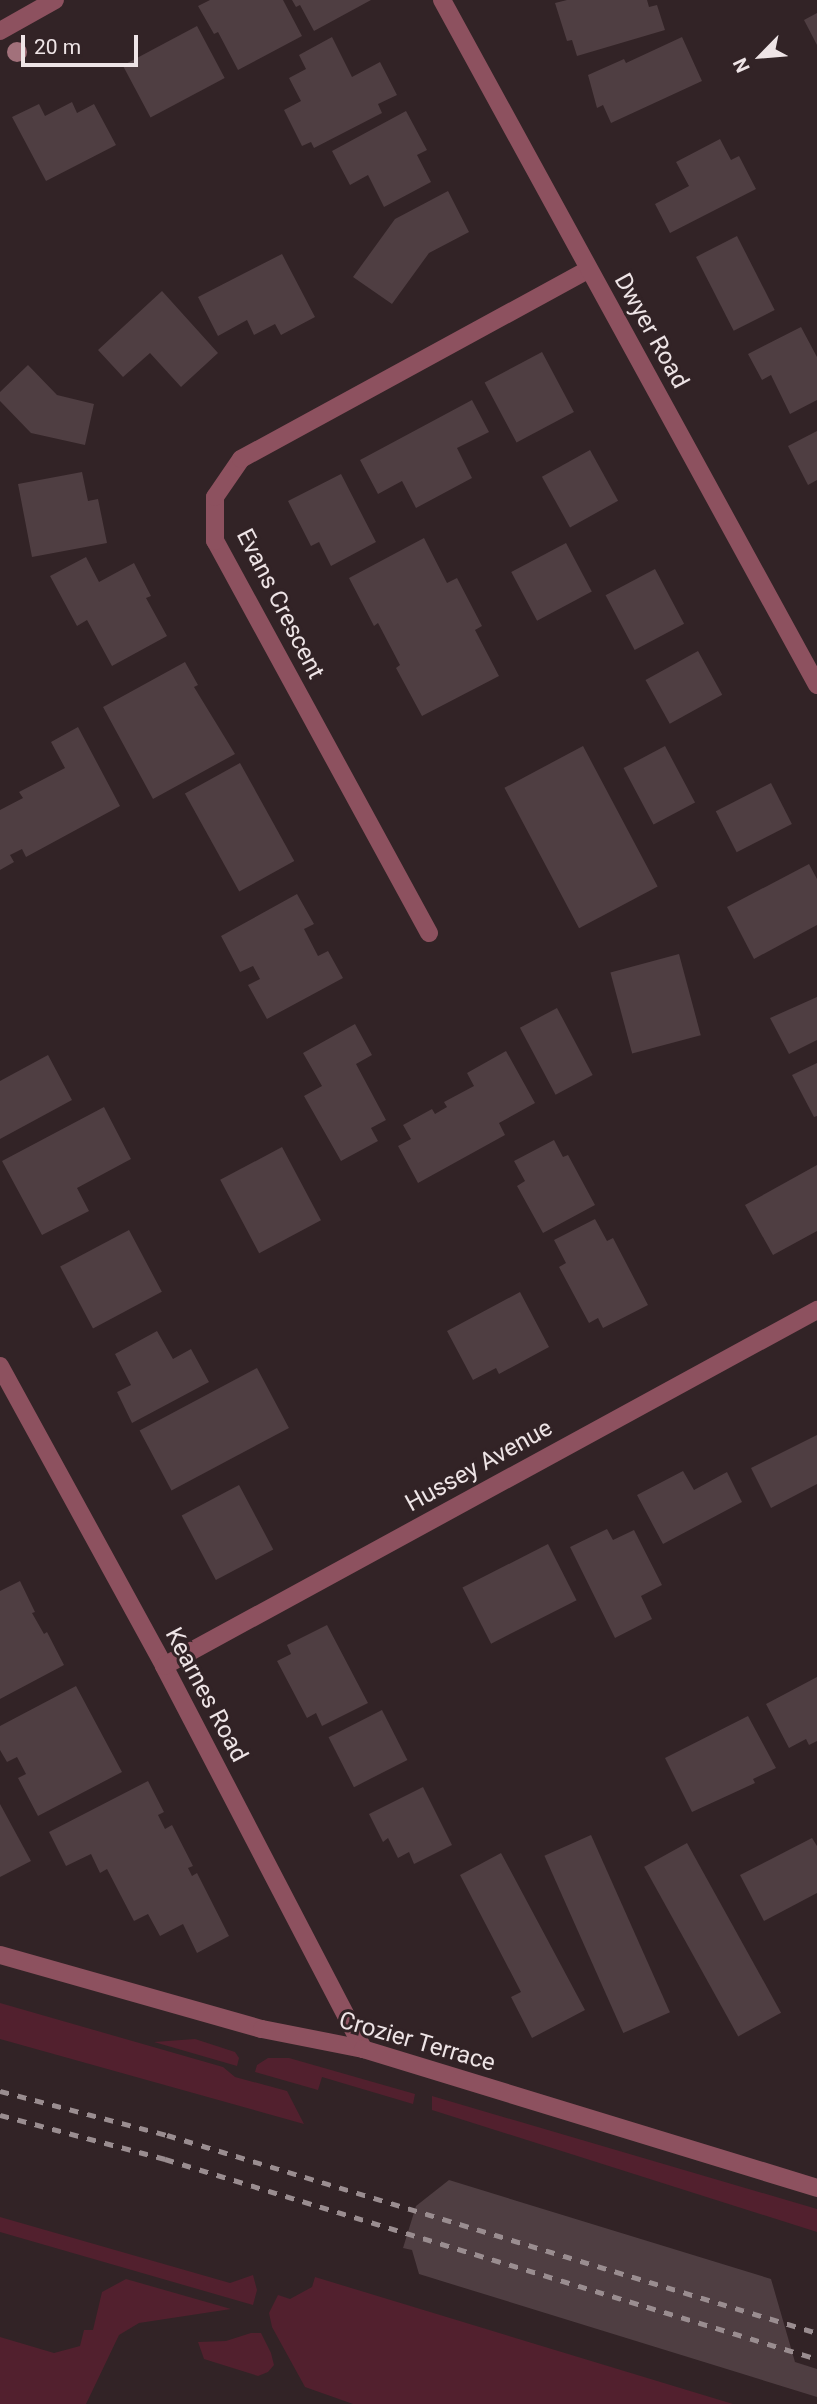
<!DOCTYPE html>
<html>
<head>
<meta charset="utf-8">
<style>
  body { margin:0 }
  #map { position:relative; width:817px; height:2404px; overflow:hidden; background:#322326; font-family:Roboto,sans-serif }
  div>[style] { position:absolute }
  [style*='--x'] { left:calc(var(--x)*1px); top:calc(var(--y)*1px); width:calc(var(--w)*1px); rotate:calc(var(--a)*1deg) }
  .green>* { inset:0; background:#52202e }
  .building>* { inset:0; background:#4f3e42; transform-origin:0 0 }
  .minor>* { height:18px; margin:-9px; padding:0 9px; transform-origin:9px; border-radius:9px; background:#8d515f }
  .tertiary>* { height:18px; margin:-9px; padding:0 9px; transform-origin:9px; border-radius:9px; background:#8d515f }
  .rail>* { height:5px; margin-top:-2.5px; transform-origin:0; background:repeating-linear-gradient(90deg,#9a8d90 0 9px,transparent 0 18px) }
  .trees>* { width:20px; height:20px; margin:-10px; border-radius:50%; background:#a2717b }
  span { translate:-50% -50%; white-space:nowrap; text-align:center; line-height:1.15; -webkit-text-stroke:6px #322326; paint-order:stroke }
  .street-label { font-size:24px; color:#eee4e6 }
  .north { position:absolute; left:726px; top:21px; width:70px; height:70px; -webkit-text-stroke:5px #322326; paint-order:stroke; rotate:245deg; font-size:19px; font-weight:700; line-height:28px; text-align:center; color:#eee4e6 }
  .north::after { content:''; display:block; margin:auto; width:24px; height:32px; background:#eee4e6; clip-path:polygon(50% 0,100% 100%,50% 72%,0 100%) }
  .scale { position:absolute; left:21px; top:35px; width:117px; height:32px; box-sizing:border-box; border:4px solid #eee4e6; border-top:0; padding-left:9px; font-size:21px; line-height:24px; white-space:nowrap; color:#eee4e6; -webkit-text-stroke:5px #322326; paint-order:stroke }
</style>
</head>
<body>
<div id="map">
  <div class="green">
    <i style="clip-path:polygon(0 2003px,223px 2067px,235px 2077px,287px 2091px,304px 2124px,0 2039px)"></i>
    <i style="clip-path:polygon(195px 2039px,235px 2052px,239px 2058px,237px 2066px,154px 2042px)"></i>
    <i style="clip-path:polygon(268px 2058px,289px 2058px,415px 2094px,413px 2104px,322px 2077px,318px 2090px,255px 2072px,257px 2065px)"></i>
    <i style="clip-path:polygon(432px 2096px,817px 2209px,817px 2232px,432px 2110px)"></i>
    <i style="clip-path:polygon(0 2217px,230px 2283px,253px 2275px,257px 2290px,253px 2305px,0 2232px)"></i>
    <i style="clip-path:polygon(315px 2277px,733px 2404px,353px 2404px,305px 2387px,272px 2327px,269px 2313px,278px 2295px,290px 2299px,312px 2287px)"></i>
    <i style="clip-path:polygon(126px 2279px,231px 2309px,139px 2323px,119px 2335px,86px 2404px,0 2404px,0 2337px,54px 2353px,80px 2346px,84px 2330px,93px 2330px,102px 2292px)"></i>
    <i style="clip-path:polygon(251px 2333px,261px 2333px,271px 2353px,274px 2365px,268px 2372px,258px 2376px,204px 2359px,198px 2342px,226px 2341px)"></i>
  </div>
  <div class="building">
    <i style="clip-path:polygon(210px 0,283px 0,302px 36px,238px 70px,218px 32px,214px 34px,198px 6px)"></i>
    <i style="clip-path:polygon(292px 0,371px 0,314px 31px,300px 5px,296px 7px)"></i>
    <i style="clip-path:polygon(567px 0,647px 0,649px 7px,657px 5px,665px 30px,577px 56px,572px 40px,567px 41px,555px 3px)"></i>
    <i style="clip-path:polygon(817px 13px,817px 45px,804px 20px)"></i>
    <i style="left:197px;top:26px;width:59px;height:84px;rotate:62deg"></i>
    <i style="clip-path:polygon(332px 37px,352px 77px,380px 62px,397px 95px,378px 104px,382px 113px,314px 148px,311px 142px,302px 146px,284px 110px,301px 101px,289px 78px,306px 69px,299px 55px)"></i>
    <i style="clip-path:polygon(682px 37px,702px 81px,611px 123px,603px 105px,597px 108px,588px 75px,624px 59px,626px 63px)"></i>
    <i style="clip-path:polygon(72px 102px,77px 113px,94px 104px,116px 145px,46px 181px,12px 117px,39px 104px,45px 116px)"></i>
    <i style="clip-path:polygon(406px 111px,427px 150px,417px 155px,431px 182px,384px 207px,368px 175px,350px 185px,332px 151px)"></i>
    <i style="clip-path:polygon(720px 139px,731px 160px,739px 156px,756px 189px,670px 233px,655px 204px,689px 186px,676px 162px)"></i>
    <i style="clip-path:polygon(448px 191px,469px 232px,429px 253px,392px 304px,353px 277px,395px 219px)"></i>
    <i style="left:737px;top:236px;width:83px;height:46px;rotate:63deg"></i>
    <i style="clip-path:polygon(282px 254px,315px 317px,281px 335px,275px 324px,254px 335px,247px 320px,218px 336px,198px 297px)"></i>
    <i style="clip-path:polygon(162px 291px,218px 353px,181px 387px,150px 353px,123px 377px,98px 350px)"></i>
    <i style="clip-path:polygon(801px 327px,817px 357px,817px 400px,790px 414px,771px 375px,762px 380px,748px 354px)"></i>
    <i style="left:542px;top:352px;width:68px;height:65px;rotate:62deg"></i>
    <i style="clip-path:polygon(28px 365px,57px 395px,94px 404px,85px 445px,31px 433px,0 401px,0 392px)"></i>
    <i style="clip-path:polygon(472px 400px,489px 432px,457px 448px,472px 478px,416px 508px,402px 481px,378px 494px,360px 460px)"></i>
    <i style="clip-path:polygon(817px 431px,817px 480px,808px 485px,788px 446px)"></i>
    <i style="left:590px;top:450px;width:58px;height:55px;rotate:61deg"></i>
    <i style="clip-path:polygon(82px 472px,88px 501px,98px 499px,107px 543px,32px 557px,18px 484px)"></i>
    <i style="clip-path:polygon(341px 474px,376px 542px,331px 566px,319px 542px,311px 546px,288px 501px)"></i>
    <i style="clip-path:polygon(424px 538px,447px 583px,457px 578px,482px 626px,475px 630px,499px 676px,422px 716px,396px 668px,400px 665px,378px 623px,374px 626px,349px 578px)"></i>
    <i style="left:566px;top:543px;width:55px;height:62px;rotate:62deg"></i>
    <i style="clip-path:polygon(86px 557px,99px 582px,134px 563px,151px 596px,146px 598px,167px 636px,112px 666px,87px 620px,77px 626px,50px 576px)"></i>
    <i style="left:655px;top:569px;width:62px;height:56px;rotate:62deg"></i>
    <i style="left:698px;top:651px;width:50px;height:60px;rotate:61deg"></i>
    <i style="clip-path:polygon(185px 662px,198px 685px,194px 687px,235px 754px,153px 799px,103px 707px)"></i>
    <i style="clip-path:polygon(78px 727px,120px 806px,26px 857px,22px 849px,10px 855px,14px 862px,0 870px,0 810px,23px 798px,19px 792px,65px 768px,51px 742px)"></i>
    <i style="left:583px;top:746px;width:159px;height:89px;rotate:62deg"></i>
    <i style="left:665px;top:746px;width:64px;height:47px;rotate:62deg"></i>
    <i style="left:240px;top:763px;width:112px;height:63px;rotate:61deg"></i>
    <i style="left:771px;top:783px;width:46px;height:62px;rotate:63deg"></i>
    <i style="clip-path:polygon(809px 864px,817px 879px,817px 925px,754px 959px,727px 907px)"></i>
    <i style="clip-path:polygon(297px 894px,314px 924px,304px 929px,318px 956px,328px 951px,343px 978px,267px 1019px,248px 985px,260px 979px,253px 966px,240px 972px,221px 936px)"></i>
    <i style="left:679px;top:954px;width:84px;height:71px;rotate:75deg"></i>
    <i style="clip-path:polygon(817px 997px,817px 1040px,789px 1054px,770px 1018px)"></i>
    <i style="left:557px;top:1008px;width:76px;height:42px;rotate:62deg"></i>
    <i style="clip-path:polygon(355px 1024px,372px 1055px,356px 1064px,386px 1120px,371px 1128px,378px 1141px,341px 1161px,304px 1096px,322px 1086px,303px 1053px)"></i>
    <i style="clip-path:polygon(506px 1051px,535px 1103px,499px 1123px,505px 1135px,418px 1183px,398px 1146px,411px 1139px,403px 1125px,432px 1109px,435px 1114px,447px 1107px,444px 1102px,474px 1086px,467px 1073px)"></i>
    <i style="clip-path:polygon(48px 1055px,72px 1100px,0 1139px,0 1081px)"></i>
    <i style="clip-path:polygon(817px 1063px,817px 1116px,814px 1117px,792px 1075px)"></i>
    <i style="clip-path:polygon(104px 1107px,131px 1159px,77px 1188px,89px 1211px,42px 1235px,2px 1161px)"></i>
    <i style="clip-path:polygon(554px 1140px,563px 1157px,568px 1155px,595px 1205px,543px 1233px,517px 1186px,525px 1181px,514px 1161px)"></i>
    <i style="left:282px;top:1147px;width:83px;height:70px;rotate:62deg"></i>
    <i style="clip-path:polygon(817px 1165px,817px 1231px,773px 1255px,745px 1205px)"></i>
    <i style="clip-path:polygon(595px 1219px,607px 1241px,613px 1238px,648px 1305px,603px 1328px,598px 1318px,589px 1323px,559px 1267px,566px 1263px,554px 1240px)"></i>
    <i style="left:129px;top:1230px;width:70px;height:78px;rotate:62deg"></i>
    <i style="clip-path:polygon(520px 1292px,549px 1347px,499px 1374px,496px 1368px,473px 1380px,447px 1331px)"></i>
    <i style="clip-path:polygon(157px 1331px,173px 1359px,191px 1349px,209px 1382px,132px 1423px,117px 1392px,131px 1385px,115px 1354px)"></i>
    <i style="left:257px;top:1368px;width:68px;height:133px;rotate:62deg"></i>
    <i style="clip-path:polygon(817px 1435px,817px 1484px,771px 1508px,751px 1468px)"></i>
    <i style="clip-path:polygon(683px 1471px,694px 1490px,727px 1472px,742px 1502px,663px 1544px,637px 1495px)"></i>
    <i style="left:239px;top:1485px;width:73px;height:65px;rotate:62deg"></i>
    <i style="clip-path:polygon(607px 1529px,613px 1540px,634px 1530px,662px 1585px,641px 1596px,652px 1619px,615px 1638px,570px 1547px)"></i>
    <i style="left:548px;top:1544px;width:63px;height:96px;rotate:63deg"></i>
    <i style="clip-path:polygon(20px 1581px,35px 1612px,32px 1613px,44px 1634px,47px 1632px,64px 1665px,0 1699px,0 1591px)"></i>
    <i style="clip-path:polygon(327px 1625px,368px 1703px,322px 1726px,316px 1713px,307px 1718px,277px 1661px,291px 1654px,287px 1645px)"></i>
    <i style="clip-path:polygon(817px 1677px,817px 1741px,809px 1745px,806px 1739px,789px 1748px,766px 1704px)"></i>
    <i style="clip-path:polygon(76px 1686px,122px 1772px,38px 1816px,18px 1778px,26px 1774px,17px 1757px,7px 1762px,0 1750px,0 1726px)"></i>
    <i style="left:382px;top:1710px;width:56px;height:60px;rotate:63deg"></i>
    <i style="clip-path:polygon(748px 1716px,776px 1768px,753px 1779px,755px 1783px,692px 1812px,665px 1758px)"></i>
    <i style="clip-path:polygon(148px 1781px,164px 1812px,158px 1815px,165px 1829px,172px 1825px,193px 1866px,188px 1868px,192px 1876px,197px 1873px,229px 1936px,197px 1953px,183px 1924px,160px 1936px,148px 1914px,134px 1921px,107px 1869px,100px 1873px,91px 1854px,66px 1866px,49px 1832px)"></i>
    <i style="clip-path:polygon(423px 1787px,452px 1845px,414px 1864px,409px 1852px,398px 1858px,388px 1838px,383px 1842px,369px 1814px)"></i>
    <i style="clip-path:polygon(0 1804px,31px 1861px,0 1877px)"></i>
    <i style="left:591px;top:1835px;width:194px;height:51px;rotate:66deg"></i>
    <i style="clip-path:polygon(812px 1838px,817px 1846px,817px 1893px,764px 1921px,740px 1875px)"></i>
    <i style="left:687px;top:1843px;width:194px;height:49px;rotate:61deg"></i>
    <i style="clip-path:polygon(501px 1853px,585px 2010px,532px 2038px,511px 1997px,521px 1992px,460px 1875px)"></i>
    <i style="clip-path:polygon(449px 2180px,771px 2279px,795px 2362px,817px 2369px,817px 2397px,419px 2274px,412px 2250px,403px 2248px,416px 2206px)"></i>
  </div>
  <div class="minor">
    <i style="--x:0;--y:31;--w:63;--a:-29.4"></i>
    <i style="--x:429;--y:933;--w:447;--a:-118.6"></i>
    <i style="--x:215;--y:541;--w:44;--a:-90"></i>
    <i style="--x:215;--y:497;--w:46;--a:-55.6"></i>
    <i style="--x:241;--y:459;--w:396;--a:-28.6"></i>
    <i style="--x:0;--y:1366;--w:342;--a:61.3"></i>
    <i style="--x:164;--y:1666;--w:432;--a:62.5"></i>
    <i style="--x:164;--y:1666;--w:744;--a:-28.6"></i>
    <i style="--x:0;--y:1955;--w:272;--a:15.8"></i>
    <i style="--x:262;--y:2029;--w:103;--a:11.2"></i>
    <i style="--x:363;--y:2049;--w:475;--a:17"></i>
  </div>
  <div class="tertiary">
    <i style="--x:442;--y:0;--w:781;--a:61.3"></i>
  </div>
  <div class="rail">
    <i style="--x:0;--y:2091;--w:173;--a:14.8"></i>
    <i style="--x:167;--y:2135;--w:679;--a:16.94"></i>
    <i style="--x:0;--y:2115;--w:171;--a:14.9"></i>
    <i style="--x:165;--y:2159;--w:682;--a:17.05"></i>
  </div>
  <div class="trees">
    <i style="left:17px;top:52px"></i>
  </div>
  <div class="street-label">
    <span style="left:651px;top:331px;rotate:61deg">Dwyer Road</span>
    <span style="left:280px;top:604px;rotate:63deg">Evans Crescent</span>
    <span style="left:479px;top:1466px;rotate:-29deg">Hussey Avenue</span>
    <span style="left:206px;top:1695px;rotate:62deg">Kearnes Road</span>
    <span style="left:417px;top:2042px;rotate:16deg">Crozier Terrace</span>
  </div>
  <div class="north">N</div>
  <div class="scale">20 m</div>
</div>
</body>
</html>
